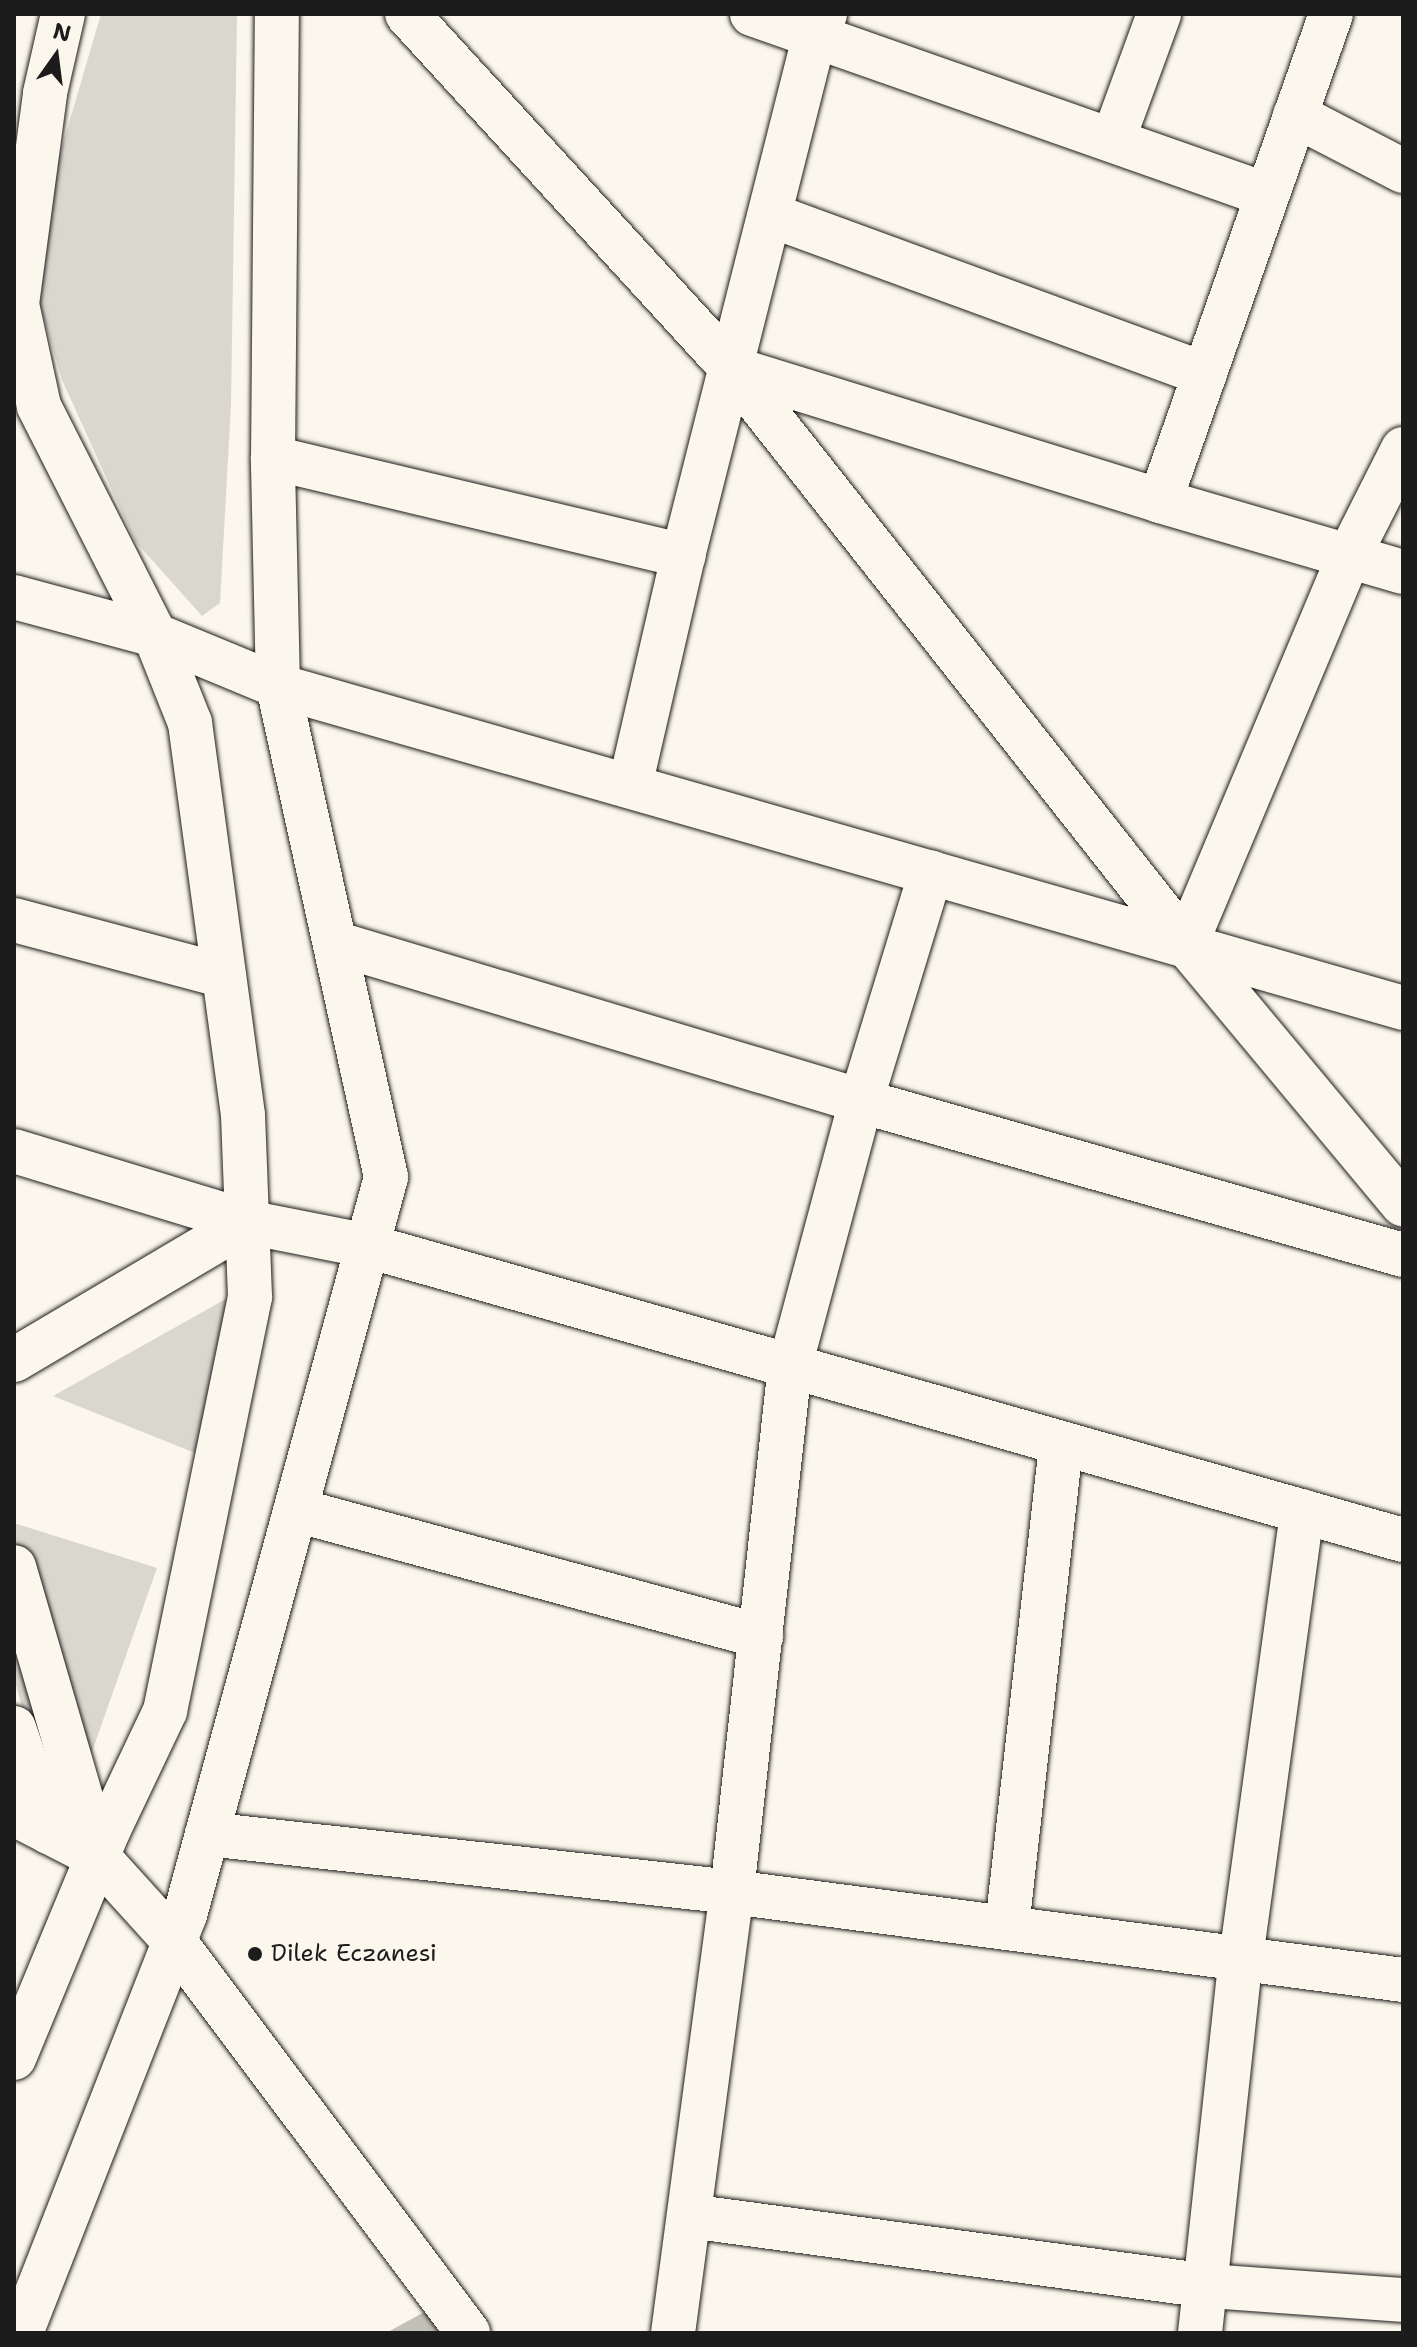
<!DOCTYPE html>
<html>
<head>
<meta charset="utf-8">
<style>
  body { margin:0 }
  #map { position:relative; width:1417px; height:2347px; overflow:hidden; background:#fbf7ec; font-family:"Shantell Sans",sans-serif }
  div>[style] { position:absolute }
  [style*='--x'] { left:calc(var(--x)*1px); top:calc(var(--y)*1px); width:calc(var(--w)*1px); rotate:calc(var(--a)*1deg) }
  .green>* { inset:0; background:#dad7ce }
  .building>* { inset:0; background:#c3c0b8 }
  .roads { filter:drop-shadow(0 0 2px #1c1c1c) drop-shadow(0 0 2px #1c1c1c) }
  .minor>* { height:44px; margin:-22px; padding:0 22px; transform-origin:22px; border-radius:22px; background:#fbf7ec }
  .dots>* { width:22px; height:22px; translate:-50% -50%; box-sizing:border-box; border:4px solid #fbf7ec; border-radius:50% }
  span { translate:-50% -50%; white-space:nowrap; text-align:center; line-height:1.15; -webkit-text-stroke:7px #fbf7ec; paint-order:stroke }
  .poi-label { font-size:24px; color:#1c1c1c }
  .left { translate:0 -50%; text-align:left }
  .frame { position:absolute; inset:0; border:16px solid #1c1c1c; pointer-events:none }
  .north { position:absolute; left:16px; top:16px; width:80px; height:80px; -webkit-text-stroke:6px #fbf7ec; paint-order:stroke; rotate:14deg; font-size:22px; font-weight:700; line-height:32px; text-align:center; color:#1c1c1c }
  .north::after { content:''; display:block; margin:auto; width:28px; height:36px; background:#1c1c1c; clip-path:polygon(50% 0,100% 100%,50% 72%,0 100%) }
</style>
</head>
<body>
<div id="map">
  <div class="green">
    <i style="clip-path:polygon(101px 14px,237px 14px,231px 405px,220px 603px,202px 616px,135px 541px,62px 380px,38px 298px,52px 181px)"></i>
    <i style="clip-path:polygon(263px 1278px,215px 1461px,53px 1396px)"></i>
    <i style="clip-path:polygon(14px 1523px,157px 1568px,72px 1808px,50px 1808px,14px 1678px)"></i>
  </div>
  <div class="building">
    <i style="clip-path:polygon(430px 2309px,444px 2333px,386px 2333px)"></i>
  </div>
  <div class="roads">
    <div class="minor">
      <i style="--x:407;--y:14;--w:480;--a:47.5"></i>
      <i style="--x:731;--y:368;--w:734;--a:51.69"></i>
      <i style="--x:1186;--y:944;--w:339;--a:50.2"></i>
      <i style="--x:752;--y:14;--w:546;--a:19.36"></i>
      <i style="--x:1295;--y:115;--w:122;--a:27.4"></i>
      <i style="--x:1113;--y:140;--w:134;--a:-69.9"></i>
      <i style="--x:770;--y:215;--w:463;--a:20.1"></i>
      <i style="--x:731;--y:368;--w:449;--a:17.2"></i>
      <i style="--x:1160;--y:501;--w:253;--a:16.3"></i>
      <i style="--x:273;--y:458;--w:422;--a:13.4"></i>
      <i style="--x:1160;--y:501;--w:516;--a:-70.65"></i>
      <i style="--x:14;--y:597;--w:146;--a:15.1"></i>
      <i style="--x:155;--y:635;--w:133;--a:22.5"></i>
      <i style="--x:278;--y:686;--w:1170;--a:15.97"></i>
      <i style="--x:630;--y:786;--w:236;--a:-77"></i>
      <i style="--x:683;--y:556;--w:538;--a:-75.81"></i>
      <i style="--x:815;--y:34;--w:22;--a:-63"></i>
      <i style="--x:14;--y:920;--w:217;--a:14.9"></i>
      <i style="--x:335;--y:943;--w:549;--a:16.72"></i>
      <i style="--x:861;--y:1101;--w:563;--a:15.86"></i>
      <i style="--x:1186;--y:944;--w:421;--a:-67.2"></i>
      <i style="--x:1349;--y:556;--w:120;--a:-63.2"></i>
      <i style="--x:14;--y:1151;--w:244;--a:16.9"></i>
      <i style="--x:247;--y:1222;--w:123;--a:11.2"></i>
      <i style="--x:368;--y:1246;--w:1076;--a:15.86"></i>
      <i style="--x:14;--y:1360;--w:271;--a:-30.6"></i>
      <i style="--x:296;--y:1510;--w:482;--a:15.2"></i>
      <i style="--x:14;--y:1567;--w:302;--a:73.8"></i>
      <i style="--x:14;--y:1728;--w:110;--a:71.4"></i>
      <i style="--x:14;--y:1814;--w:94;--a:27.1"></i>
      <i style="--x:98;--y:1857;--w:113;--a:47.9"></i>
      <i style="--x:174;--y:1941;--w:490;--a:53.1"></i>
      <i style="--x:207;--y:1834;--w:528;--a:6.3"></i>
      <i style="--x:732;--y:1892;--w:677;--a:7.47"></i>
      <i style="--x:1007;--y:1927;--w:486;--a:-83.6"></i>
      <i style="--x:14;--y:2058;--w:248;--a:-67.5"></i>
      <i style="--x:109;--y:1829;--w:131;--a:-64.6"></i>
      <i style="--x:165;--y:1711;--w:423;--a:-78.4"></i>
      <i style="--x:250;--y:1297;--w:182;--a:-92.2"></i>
      <i style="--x:243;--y:1115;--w:396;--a:-97.7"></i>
      <i style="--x:190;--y:723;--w:95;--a:-111.7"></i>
      <i style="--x:155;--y:635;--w:257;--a:-116.9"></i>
      <i style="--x:39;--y:406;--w:104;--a:-102.2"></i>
      <i style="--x:17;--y:304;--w:213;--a:-82.4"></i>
      <i style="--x:45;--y:93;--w:81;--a:-77.2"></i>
      <i style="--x:689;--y:2216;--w:524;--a:7.68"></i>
      <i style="--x:1208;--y:2286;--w:196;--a:4.1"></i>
      <i style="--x:21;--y:2333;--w:449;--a:-68.6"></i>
      <i style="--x:185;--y:1915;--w:765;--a:-74.76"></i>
      <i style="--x:386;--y:1177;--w:503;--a:-102.41"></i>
      <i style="--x:278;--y:686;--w:228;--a:-91.3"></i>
      <i style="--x:273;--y:458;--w:444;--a:-89.5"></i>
      <i style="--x:673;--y:2333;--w:445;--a:-82.4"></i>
      <i style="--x:732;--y:1892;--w:529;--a:-83.71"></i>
      <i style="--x:790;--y:1366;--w:274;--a:-75"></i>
      <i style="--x:861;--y:1101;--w:239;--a:-73"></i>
      <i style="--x:1200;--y:2333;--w:377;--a:-83.8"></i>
      <i style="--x:1241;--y:1958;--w:451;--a:-82.2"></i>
    </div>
  </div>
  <div class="dots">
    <i style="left:255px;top:1954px;background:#1c1c1c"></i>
  </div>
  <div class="poi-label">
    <span class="left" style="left:271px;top:1954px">Dilek Eczanesi</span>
  </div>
  <div class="frame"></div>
  <div class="north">N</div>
</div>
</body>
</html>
